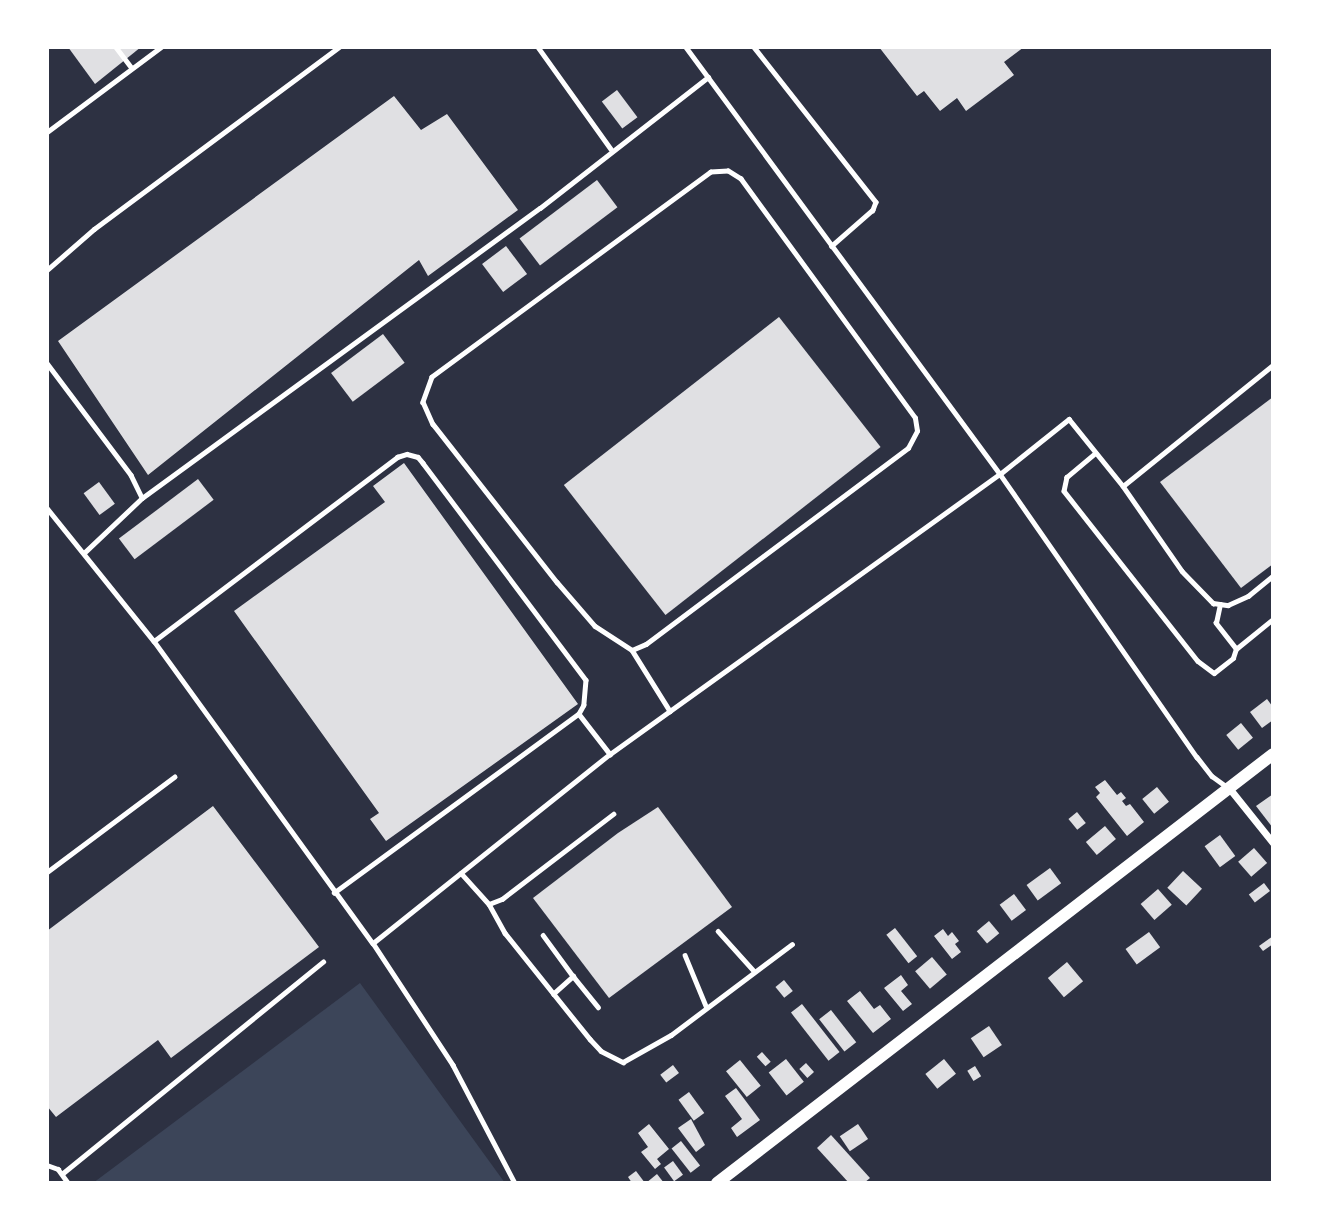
<!DOCTYPE html>
<html>
<head>
<meta charset="utf-8">
<style>
  body { margin:0 }
  #map { position:relative; width:1320px; height:1230px; overflow:hidden; background:#2d3142; font-family:Overpass,sans-serif }
  div>[style] { position:absolute }
  [style*='--x'] { left:calc(var(--x)*1px); top:calc(var(--y)*1px); width:calc(var(--w)*1px); rotate:calc(var(--a)*1deg) }
  .green>* { inset:0; background:#3c4559 }
  .building>* { inset:0; background:#e0e0e3; transform-origin:0 0 }
  .service>* { height:4.5px; margin:-2.25px; padding:0 2.25px; transform-origin:2.25px; border-radius:2.25px; background:#fff }
  .minor>* { height:7px; margin:-3.5px; padding:0 3.5px; transform-origin:3.5px; border-radius:3.5px; background:#fff }
  .secondary>* { height:12px; margin:-6px; padding:0 6px; transform-origin:6px; border-radius:6px; background:#fff }
  span { translate:-50% -50%; white-space:nowrap; text-align:center; line-height:1.15; -webkit-text-stroke:5px #fff; paint-order:stroke }
  .frame { position:absolute; inset:0; border:49px solid #fff; pointer-events:none }
</style>
</head>
<body>
<div id="map">
  <div class="green">
    <i style="clip-path:polygon(360px 983px,505px 1183px,93px 1183px)"></i>
  </div>
  <div class="building">
    <i style="clip-path:polygon(68px 47px,141px 47px,95px 84px)"></i>
    <i style="clip-path:polygon(879px 47px,1024px 47px,1004px 62px,1014px 75px,966px 111px,957px 98px,940px 111px,924px 91px,917px 96px)"></i>
    <i style="left:617px;top:90px;width:34px;height:19px;rotate:53deg"></i>
    <i style="clip-path:polygon(394px 96px,421px 130px,447px 114px,518px 210px,428px 276px,419px 260px,148px 475px,58px 341px)"></i>
    <i style="left:597px;top:180px;width:34px;height:97px;rotate:53deg"></i>
    <i style="left:506px;top:246px;width:35px;height:30px;rotate:53deg"></i>
    <i style="left:779px;top:317px;width:165px;height:273px;rotate:52deg"></i>
    <i style="left:383px;top:334px;width:36px;height:65px;rotate:53deg"></i>
    <i style="clip-path:polygon(1273px 397px,1273px 564px,1241px 588px,1160px 482px)"></i>
    <i style="clip-path:polygon(404px 463px,578px 704px,386px 841px,370px 819px,379px 813px,234px 611px,385px 502px,373px 486px)"></i>
    <i style="left:198px;top:479px;width:26px;height:99px;rotate:53deg"></i>
    <i style="left:99px;top:482px;width:27px;height:19px;rotate:54deg"></i>
    <i style="clip-path:polygon(1267px 699px,1273px 707px,1273px 720px,1262px 728px,1250px 712px)"></i>
    <i style="left:1241px;top:723px;width:19px;height:19px;rotate:51deg"></i>
    <i style="clip-path:polygon(1105px 780px,1117px 795px,1121px 792px,1126px 798px,1122px 801px,1126px 806px,1130px 804px,1144px 822px,1127px 836px,1096px 797px,1100px 793px,1095px 787px)"></i>
    <i style="left:1157px;top:787px;width:19px;height:19px;rotate:51deg"></i>
    <i style="clip-path:polygon(1273px 794px,1273px 828px,1256px 806px)"></i>
    <i style="clip-path:polygon(213px 806px,319px 947px,171px 1058px,158px 1040px,56px 1117px,47px 1106px,47px 931px)"></i>
    <i style="clip-path:polygon(658px 807px,732px 907px,609px 998px,533px 898px,618px 833px)"></i>
    <i style="left:1077px;top:812px;width:14px;height:11px;rotate:51deg"></i>
    <i style="left:1105px;top:826px;width:17px;height:25px;rotate:50deg"></i>
    <i style="left:1220px;top:835px;width:26px;height:19px;rotate:54deg"></i>
    <i style="left:1254px;top:848px;width:20px;height:21px;rotate:49deg"></i>
    <i style="left:1050px;top:868px;width:19px;height:29px;rotate:54deg"></i>
    <i style="left:1183px;top:871px;width:26px;height:23px;rotate:43deg"></i>
    <i style="left:1264px;top:883px;width:10px;height:19px;rotate:53deg"></i>
    <i style="left:1158px;top:889px;width:21px;height:23px;rotate:49deg"></i>
    <i style="left:1014px;top:894px;width:20px;height:18px;rotate:53deg"></i>
    <i style="left:989px;top:921px;width:16px;height:16px;rotate:50deg"></i>
    <i style="left:895px;top:928px;width:36px;height:11px;rotate:52deg"></i>
    <i style="clip-path:polygon(943px 929px,948px 936px,952px 932px,959px 941px,955px 944px,961px 952px,952px 959px,934px 936px)"></i>
    <i style="left:1149px;top:932px;width:19px;height:29px;rotate:54deg"></i>
    <i style="clip-path:polygon(1273px 936px,1273px 944px,1263px 951px,1259px 946px)"></i>
    <i style="left:932px;top:957px;width:23px;height:22px;rotate:50deg"></i>
    <i style="left:1067px;top:962px;width:25px;height:25px;rotate:50deg"></i>
    <i style="clip-path:polygon(901px 975px,908px 985px,901px 991px,912px 1004px,903px 1011px,884px 988px)"></i>
    <i style="left:784px;top:980px;width:14px;height:11px;rotate:51deg"></i>
    <i style="clip-path:polygon(860px 991px,874px 1009px,880px 1005px,891px 1019px,873px 1033px,847px 1001px)"></i>
    <i style="left:802px;top:1004px;width:61px;height:14px;rotate:52deg"></i>
    <i style="left:831px;top:1010px;width:41px;height:15px;rotate:52deg"></i>
    <i style="left:989px;top:1026px;width:23px;height:22px;rotate:56deg"></i>
    <i style="left:762px;top:1052px;width:13px;height:7px;rotate:48deg"></i>
    <i style="left:786px;top:1059px;width:29px;height:22px;rotate:52deg"></i>
    <i style="left:944px;top:1059px;width:19px;height:24px;rotate:51deg"></i>
    <i style="left:740px;top:1060px;width:33px;height:18px;rotate:51deg"></i>
    <i style="left:806px;top:1063px;width:12px;height:9px;rotate:48deg"></i>
    <i style="left:673px;top:1065px;width:10px;height:16px;rotate:53deg"></i>
    <i style="left:975px;top:1066px;width:12px;height:9px;rotate:59deg"></i>
    <i style="clip-path:polygon(736px 1088px,760px 1120px,737px 1137px,731px 1128px,742px 1119px,725px 1096px)"></i>
    <i style="left:689px;top:1092px;width:26px;height:13px;rotate:54deg"></i>
    <i style="clip-path:polygon(691px 1119px,705px 1145px,696px 1152px,678px 1128px)"></i>
    <i style="clip-path:polygon(649px 1124px,669px 1149px,657px 1159px,661px 1164px,655px 1169px,641px 1152px,648px 1147px,638px 1133px)"></i>
    <i style="left:858px;top:1124px;width:18px;height:22px;rotate:56deg"></i>
    <i style="clip-path:polygon(831px 1135px,870px 1178px,864px 1183px,849px 1183px,817px 1148px)"></i>
    <i style="left:681px;top:1141px;width:31px;height:12px;rotate:52deg"></i>
    <i style="left:673px;top:1161px;width:17px;height:11px;rotate:54deg"></i>
    <i style="clip-path:polygon(636px 1171px,645px 1183px,632px 1183px,628px 1177px)"></i>
    <i style="clip-path:polygon(657px 1174px,664px 1183px,646px 1183px)"></i>
  </div>
  <div class="service">
    <i style="--x:116;--y:47;--w:26;--a:53"></i>
    <i style="--x:538;--y:47;--w:125;--a:54.4"></i>
    <i style="--x:686;--y:47;--w:530;--a:53.67"></i>
    <i style="--x:1000;--y:474;--w:345;--a:55.2"></i>
    <i style="--x:1197;--y:757;--w:24;--a:52"></i>
    <i style="--x:1212;--y:776;--w:17;--a:36"></i>
    <i style="--x:754;--y:47;--w:197;--a:51.8"></i>
    <i style="--x:876;--y:202;--w:9;--a:111"></i>
    <i style="--x:873;--y:210;--w:55;--a:138.7"></i>
    <i style="--x:47;--y:132;--w:142;--a:-36.7"></i>
    <i style="--x:47;--y:270;--w:62;--a:-41.1"></i>
    <i style="--x:94;--y:229;--w:305;--a:-36.6"></i>
    <i style="--x:47;--y:363;--w:140;--a:53.1"></i>
    <i style="--x:131;--y:475;--w:25;--a:64"></i>
    <i style="--x:1096;--y:453;--w:38;--a:140"></i>
    <i style="--x:1067;--y:477;--w:14;--a:102"></i>
    <i style="--x:1064;--y:491;--w:216;--a:51.8"></i>
    <i style="--x:1198;--y:661;--w:20;--a:37"></i>
    <i style="--x:1214;--y:673;--w:24;--a:-38"></i>
    <i style="--x:1233;--y:658;--w:9;--a:-72"></i>
    <i style="--x:1236;--y:649;--w:33;--a:-128"></i>
    <i style="--x:1216;--y:623;--w:19;--a:-78"></i>
    <i style="--x:1123;--y:486;--w:103;--a:55.2"></i>
    <i style="--x:1182;--y:571;--w:45;--a:45.9"></i>
    <i style="--x:1213;--y:603;--w:15;--a:8"></i>
    <i style="--x:1228;--y:605;--w:22;--a:-24"></i>
    <i style="--x:1248;--y:596;--w:32;--a:-39"></i>
    <i style="--x:47;--y:508;--w:171;--a:51.2"></i>
    <i style="--x:154;--y:641;--w:373;--a:54.1"></i>
    <i style="--x:373;--y:943;--w:146;--a:56.7"></i>
    <i style="--x:453;--y:1065;--w:133;--a:62.3"></i>
    <i style="--x:84;--y:553;--w:80;--a:-43.5"></i>
    <i style="--x:142;--y:498;--w:492;--a:-36.1"></i>
    <i style="--x:540;--y:208;--w:213;--a:-37.9"></i>
    <i style="--x:154;--y:641;--w:305;--a:-37.1"></i>
    <i style="--x:397;--y:457;--w:10;--a:-17"></i>
    <i style="--x:407;--y:454;--w:11;--a:15"></i>
    <i style="--x:418;--y:457;--w:8;--a:50"></i>
    <i style="--x:423;--y:463;--w:271;--a:53.1"></i>
    <i style="--x:586;--y:680;--w:25;--a:95"></i>
    <i style="--x:584;--y:705;--w:10;--a:119"></i>
    <i style="--x:579;--y:714;--w:303;--a:143.8"></i>
    <i style="--x:1236;--y:649;--w:48;--a:-39"></i>
    <i style="--x:632;--y:650;--w:15;--a:-23"></i>
    <i style="--x:646;--y:644;--w:327;--a:-36.8"></i>
    <i style="--x:908;--y:448;--w:19;--a:-62"></i>
    <i style="--x:917;--y:431;--w:13;--a:-99"></i>
    <i style="--x:915;--y:418;--w:296;--a:-126.1"></i>
    <i style="--x:741;--y:179;--w:15;--a:-148"></i>
    <i style="--x:728;--y:171;--w:17;--a:177"></i>
    <i style="--x:711;--y:172;--w:346;--a:143.7"></i>
    <i style="--x:432;--y:377;--w:27;--a:110"></i>
    <i style="--x:423;--y:402;--w:24;--a:66"></i>
    <i style="--x:433;--y:424;--w:201;--a:51.9"></i>
    <i style="--x:557;--y:582;--w:58;--a:49.2"></i>
    <i style="--x:595;--y:626;--w:44;--a:33"></i>
    <i style="--x:632;--y:650;--w:72;--a:58.1"></i>
    <i style="--x:579;--y:714;--w:51;--a:52.2"></i>
    <i style="--x:47;--y:872;--w:159;--a:-36.8"></i>
    <i style="--x:461;--y:873;--w:42;--a:47.9"></i>
    <i style="--x:489;--y:904;--w:14;--a:-21"></i>
    <i style="--x:502;--y:899;--w:140;--a:-37.4"></i>
    <i style="--x:489;--y:904;--w:33;--a:61"></i>
    <i style="--x:505;--y:933;--w:136;--a:51.3"></i>
    <i style="--x:590;--y:1039;--w:16;--a:47"></i>
    <i style="--x:601;--y:1051;--w:25;--a:27"></i>
    <i style="--x:623;--y:1062;--w:55;--a:-29.4"></i>
    <i style="--x:671;--y:1035;--w:151;--a:-36.9"></i>
    <i style="--x:718;--y:931;--w:54;--a:48"></i>
    <i style="--x:543;--y:935;--w:51;--a:53.8"></i>
    <i style="--x:373;--y:943;--w:303;--a:-38.6"></i>
    <i style="--x:610;--y:754;--w:480;--a:-35.7"></i>
    <i style="--x:1000;--y:474;--w:88;--a:-38.6"></i>
    <i style="--x:1069;--y:419;--w:86;--a:51.1"></i>
    <i style="--x:1123;--y:486;--w:193;--a:-38.9"></i>
    <i style="--x:685;--y:955;--w:55;--a:67.6"></i>
    <i style="--x:553;--y:994;--w:27;--a:-42"></i>
    <i style="--x:573;--y:976;--w:40;--a:51"></i>
    <i style="--x:47;--y:1165;--w:12;--a:20"></i>
    <i style="--x:58;--y:1169;--w:17;--a:54"></i>
    <i style="--x:63;--y:1173;--w:335;--a:-39.1"></i>
  </div>
  <div class="minor">
    <i style="--x:1229;--y:788;--w:70;--a:51.3"></i>
  </div>
  <div class="secondary">
    <i style="--x:717;--y:1183;--w:702;--a:-37.65"></i>
  </div>
  <div class="frame"></div>
</div>
</body>
</html>
